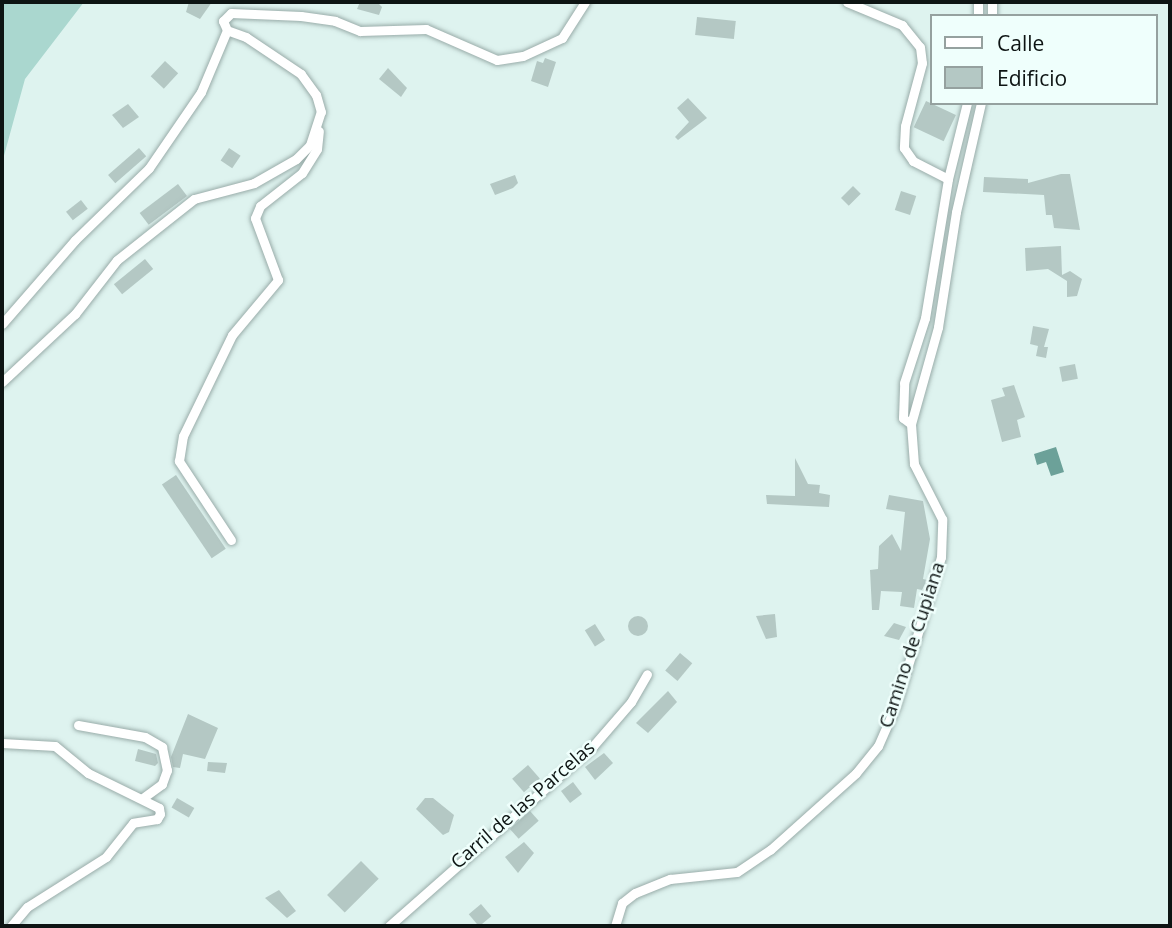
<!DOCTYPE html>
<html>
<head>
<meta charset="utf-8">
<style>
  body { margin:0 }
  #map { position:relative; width:1172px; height:928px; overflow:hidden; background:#def3ef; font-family:"Open Sans",sans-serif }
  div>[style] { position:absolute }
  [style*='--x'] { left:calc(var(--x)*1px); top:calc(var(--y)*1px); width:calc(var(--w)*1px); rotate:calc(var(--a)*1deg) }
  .green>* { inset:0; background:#aad7cf }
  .water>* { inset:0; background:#6ca199 }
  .building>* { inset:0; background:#b4c8c4; transform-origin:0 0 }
  .round { border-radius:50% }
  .roads { filter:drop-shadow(0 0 2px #99aca9) drop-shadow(0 0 2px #99aca9) }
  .minor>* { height:9px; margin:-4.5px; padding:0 4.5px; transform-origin:4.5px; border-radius:4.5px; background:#fff }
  span { translate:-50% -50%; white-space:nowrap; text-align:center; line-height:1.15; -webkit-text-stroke:5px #effffc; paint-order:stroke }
  .street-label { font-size:19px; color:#0d1413 }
  .frame { position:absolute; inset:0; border:4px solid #0d1413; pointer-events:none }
  .legend { position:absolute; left:930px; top:14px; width:228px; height:91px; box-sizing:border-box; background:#effffc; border:2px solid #95a19f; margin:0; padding:9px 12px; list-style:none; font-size:21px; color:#0d1413 }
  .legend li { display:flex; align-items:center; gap:14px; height:35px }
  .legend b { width:35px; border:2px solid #95a19f }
</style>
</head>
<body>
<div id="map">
  <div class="green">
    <i style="clip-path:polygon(2px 2px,84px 2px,25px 79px,2px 163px)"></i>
  </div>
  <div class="water">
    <i style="clip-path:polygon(1056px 447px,1064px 472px,1051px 476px,1046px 462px,1037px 465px,1034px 454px)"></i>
  </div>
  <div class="building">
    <i style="clip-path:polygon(189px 2px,212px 2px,200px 19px,186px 12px)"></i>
    <i style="clip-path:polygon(360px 2px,377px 2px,382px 7px,379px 15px,357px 9px)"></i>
    <i style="left:697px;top:17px;width:39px;height:18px;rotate:6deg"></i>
    <i style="clip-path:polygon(545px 58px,556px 62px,548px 87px,531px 81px,537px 61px,543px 63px)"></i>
    <i style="left:165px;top:61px;width:18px;height:21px;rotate:43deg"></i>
    <i style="clip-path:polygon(388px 68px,407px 88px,401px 97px,379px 79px)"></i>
    <i style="clip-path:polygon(688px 98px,707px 118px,678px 140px,675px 137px,689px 122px,677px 108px)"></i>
    <i style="left:926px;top:101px;width:33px;height:29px;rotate:25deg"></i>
    <i style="clip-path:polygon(128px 104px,139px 117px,123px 128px,112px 115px)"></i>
    <i style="left:139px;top:148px;width:11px;height:41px;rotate:49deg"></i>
    <i style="left:229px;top:148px;width:14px;height:15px;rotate:34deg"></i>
    <i style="clip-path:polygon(1061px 174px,1070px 174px,1080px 230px,1054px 228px,1052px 215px,1046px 215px,1044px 195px,983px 192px,984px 177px,1028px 179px,1028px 183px)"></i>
    <i style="clip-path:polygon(515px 175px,518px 183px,513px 188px,495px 195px,490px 184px)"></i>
    <i style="left:178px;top:184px;width:15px;height:48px;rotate:53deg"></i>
    <i style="left:853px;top:186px;width:11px;height:17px;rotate:45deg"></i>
    <i style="left:901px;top:191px;width:16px;height:20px;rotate:18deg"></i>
    <i style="left:81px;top:200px;width:11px;height:19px;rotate:52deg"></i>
    <i style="clip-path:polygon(1061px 246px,1062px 275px,1070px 271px,1082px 279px,1077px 296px,1067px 297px,1067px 281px,1048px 269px,1026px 271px,1025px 248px)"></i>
    <i style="left:145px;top:259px;width:13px;height:40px;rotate:51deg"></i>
    <i style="clip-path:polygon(1033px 326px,1049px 329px,1044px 347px,1048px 347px,1046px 358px,1036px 356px,1038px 346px,1030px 344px)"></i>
    <i style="left:1075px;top:364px;width:15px;height:16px;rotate:79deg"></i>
    <i style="clip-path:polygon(1014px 385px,1025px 417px,1017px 420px,1021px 437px,1002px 442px,991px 400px,1005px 396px,1002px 388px)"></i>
    <i style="clip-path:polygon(795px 458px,808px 484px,820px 485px,819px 493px,830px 495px,829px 507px,767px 504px,766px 495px,795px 496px)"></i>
    <i style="left:176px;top:475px;width:89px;height:17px;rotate:56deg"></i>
    <i style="clip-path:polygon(889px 495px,923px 501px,930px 539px,923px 579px,927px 580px,922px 590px,917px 589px,914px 608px,900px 606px,902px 592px,881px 591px,879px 610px,872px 610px,870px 570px,878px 569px,879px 546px,892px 534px,901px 551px,905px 512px,886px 509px)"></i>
    <i style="clip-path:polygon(775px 614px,777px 637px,766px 639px,756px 616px)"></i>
    <i class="round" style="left:628px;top:616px;width:20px;height:20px"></i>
    <i style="clip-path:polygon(894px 623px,906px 627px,899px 640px,884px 636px)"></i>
    <i style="left:595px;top:624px;width:19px;height:12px;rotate:58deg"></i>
    <i style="left:680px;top:653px;width:16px;height:23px;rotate:40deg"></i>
    <i style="clip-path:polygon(668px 691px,677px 702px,648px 733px,636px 723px)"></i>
    <i style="clip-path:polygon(188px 714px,218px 728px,205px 759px,183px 754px,180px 768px,173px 767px,171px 757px)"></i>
    <i style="clip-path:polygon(138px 749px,156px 754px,158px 763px,155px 766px,135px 761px)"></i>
    <i style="clip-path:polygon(604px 753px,613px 763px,595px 780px,585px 767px)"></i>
    <i style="clip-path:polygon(208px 762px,227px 763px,225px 773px,207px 771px)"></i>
    <i style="left:528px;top:765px;width:18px;height:21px;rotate:49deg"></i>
    <i style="left:573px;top:782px;width:15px;height:15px;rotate:53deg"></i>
    <i style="left:177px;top:798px;width:20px;height:11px;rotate:30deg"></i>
    <i style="clip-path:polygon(425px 798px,433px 798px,454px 815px,449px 832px,443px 835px,416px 809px)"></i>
    <i style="left:530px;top:811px;width:13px;height:27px;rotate:48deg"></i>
    <i style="clip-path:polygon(524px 842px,534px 853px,518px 873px,505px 857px)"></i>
    <i style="left:361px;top:861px;width:25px;height:48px;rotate:45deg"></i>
    <i style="clip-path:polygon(279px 890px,296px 911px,287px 918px,265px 898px)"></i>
    <i style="left:481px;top:904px;width:16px;height:16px;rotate:50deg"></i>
  </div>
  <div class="roads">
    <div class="minor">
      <i style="--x:847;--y:2;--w:60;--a:22.7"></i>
      <i style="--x:902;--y:25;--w:28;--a:51"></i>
      <i style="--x:920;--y:47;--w:16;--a:83"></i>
      <i style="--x:922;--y:63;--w:65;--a:105.1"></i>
      <i style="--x:905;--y:126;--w:22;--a:93"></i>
      <i style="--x:904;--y:148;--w:16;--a:55"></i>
      <i style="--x:913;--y:161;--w:39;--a:27"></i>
      <i style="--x:978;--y:16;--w:14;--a:-90"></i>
      <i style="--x:992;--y:16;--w:14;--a:-90"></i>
      <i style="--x:2;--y:324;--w:111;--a:-49"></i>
      <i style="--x:75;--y:240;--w:103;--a:-44.2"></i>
      <i style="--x:149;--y:168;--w:92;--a:-55.6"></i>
      <i style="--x:201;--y:92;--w:67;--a:-67.2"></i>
      <i style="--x:227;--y:30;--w:10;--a:-114"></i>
      <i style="--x:223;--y:21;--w:11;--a:-45"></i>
      <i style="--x:231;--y:13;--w:70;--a:2.5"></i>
      <i style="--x:301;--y:16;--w:34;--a:8"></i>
      <i style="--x:335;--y:21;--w:27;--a:22"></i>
      <i style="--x:360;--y:31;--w:66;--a:-1.7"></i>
      <i style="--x:426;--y:29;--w:77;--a:23.6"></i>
      <i style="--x:497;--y:60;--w:26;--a:-9"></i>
      <i style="--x:523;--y:56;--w:43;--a:-24.8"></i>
      <i style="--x:562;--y:38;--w:43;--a:-57.4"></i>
      <i style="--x:2;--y:382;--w:100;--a:-43"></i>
      <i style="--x:75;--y:314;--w:68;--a:-52.1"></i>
      <i style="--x:117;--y:260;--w:98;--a:-38.4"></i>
      <i style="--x:194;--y:199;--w:62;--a:-14.9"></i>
      <i style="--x:254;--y:183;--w:48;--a:-29.7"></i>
      <i style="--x:296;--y:159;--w:20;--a:-45"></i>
      <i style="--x:310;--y:145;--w:35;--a:-72"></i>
      <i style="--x:321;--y:112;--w:18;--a:-106"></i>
      <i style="--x:316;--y:95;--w:26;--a:-126"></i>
      <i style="--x:301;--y:74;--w:66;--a:-146.1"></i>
      <i style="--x:246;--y:37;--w:20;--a:-160"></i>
      <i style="--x:911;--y:424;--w:10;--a:-143"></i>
      <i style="--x:903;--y:418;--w:35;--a:-88"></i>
      <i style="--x:904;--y:383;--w:68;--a:-72.1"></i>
      <i style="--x:925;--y:318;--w:141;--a:-80.6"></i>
      <i style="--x:948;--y:179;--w:78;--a:-76"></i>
      <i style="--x:231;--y:540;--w:95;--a:-123.4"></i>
      <i style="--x:179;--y:461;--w:25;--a:-81"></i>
      <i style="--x:183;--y:436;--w:112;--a:-64.1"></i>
      <i style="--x:232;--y:335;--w:72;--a:-50.1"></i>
      <i style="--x:278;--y:280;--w:66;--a:-110.4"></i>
      <i style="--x:255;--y:218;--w:13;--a:-67"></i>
      <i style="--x:260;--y:206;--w:53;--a:-38.2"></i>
      <i style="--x:302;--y:173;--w:28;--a:-58"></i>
      <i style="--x:317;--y:149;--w:18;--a:-84"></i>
      <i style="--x:78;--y:725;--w:68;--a:10.2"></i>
      <i style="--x:145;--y:737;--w:20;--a:30"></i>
      <i style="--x:162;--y:747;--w:24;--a:78"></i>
      <i style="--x:167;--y:770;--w:15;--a:110"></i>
      <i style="--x:162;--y:784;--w:24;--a:144"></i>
      <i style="--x:2;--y:743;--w:53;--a:3.2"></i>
      <i style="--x:55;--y:746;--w:43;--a:39.3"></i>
      <i style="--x:88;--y:773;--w:79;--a:26.2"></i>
      <i style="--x:159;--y:808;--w:6;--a:81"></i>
      <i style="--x:160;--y:814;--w:6;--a:121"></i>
      <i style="--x:157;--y:819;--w:24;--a:171"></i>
      <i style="--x:133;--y:823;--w:43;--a:128.5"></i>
      <i style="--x:106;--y:857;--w:93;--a:147.7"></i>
      <i style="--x:27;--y:907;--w:25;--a:130"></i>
      <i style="--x:389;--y:926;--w:272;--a:-41.4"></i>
      <i style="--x:593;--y:746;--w:58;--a:-49.2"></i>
      <i style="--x:631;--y:702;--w:32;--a:-60"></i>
      <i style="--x:615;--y:926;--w:24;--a:-73"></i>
      <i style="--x:622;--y:903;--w:16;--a:-38"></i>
      <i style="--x:635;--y:893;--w:38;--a:-22"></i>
      <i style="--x:670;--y:879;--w:67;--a:-6"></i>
      <i style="--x:737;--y:872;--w:40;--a:-34"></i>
      <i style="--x:770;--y:850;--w:115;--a:-41.8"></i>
      <i style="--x:856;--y:773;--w:35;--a:-51"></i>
      <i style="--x:878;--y:746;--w:45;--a:-66.3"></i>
      <i style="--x:896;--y:705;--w:155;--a:-73.1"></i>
      <i style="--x:941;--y:557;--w:38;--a:-88"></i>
      <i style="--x:942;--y:519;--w:62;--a:-117"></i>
      <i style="--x:914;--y:464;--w:40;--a:-94.3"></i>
      <i style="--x:911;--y:424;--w:101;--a:-74.4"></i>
      <i style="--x:938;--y:327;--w:116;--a:-81.1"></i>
      <i style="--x:956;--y:212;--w:112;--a:-77.1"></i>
    </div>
  </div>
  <div class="street-label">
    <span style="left:912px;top:645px;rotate:-72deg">Camino de Cupiana</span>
    <span style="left:523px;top:805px;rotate:-41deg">Carril de las Parcelas</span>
  </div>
  <div class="frame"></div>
  <ul class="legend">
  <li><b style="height:9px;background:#fff"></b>Calle</li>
  <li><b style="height:19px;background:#b4c8c4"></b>Edificio</li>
  </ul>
</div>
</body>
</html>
